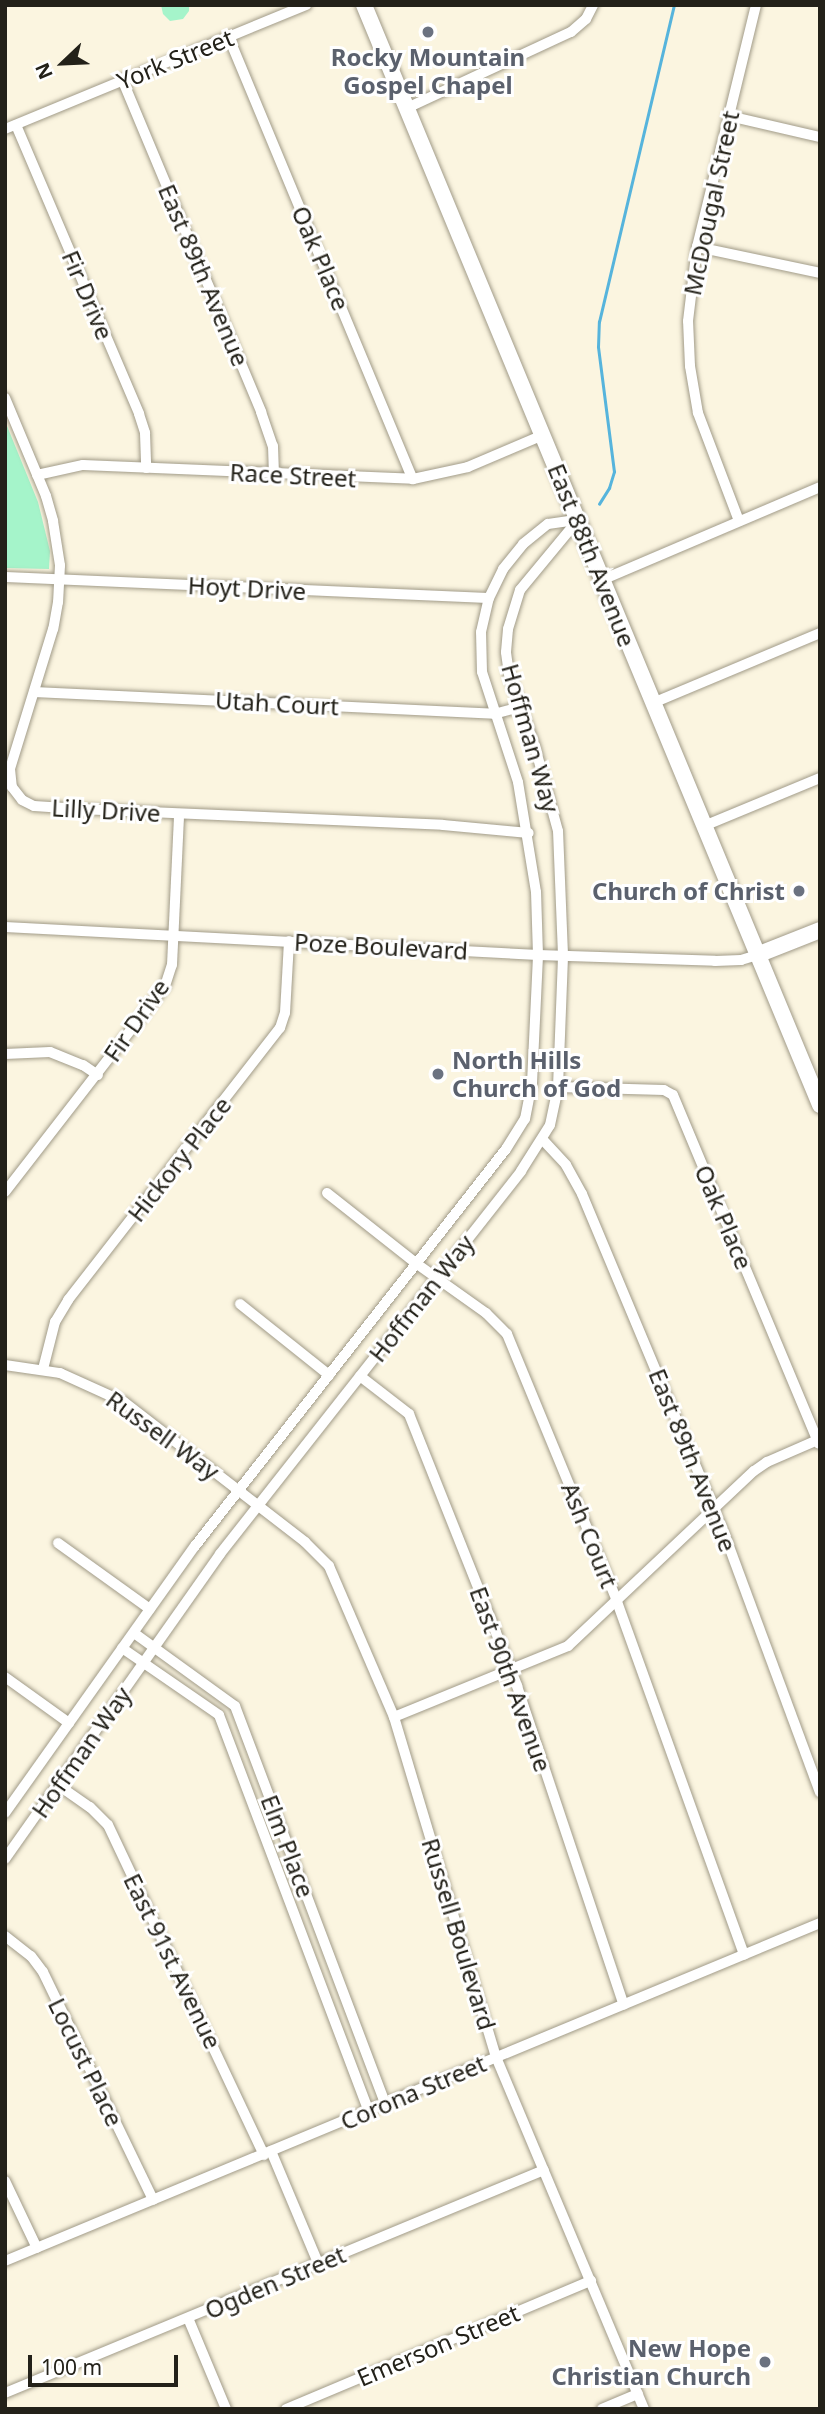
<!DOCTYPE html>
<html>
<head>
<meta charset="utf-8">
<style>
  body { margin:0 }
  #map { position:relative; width:825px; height:2414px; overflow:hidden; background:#fbf5e0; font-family:"Noto Sans",sans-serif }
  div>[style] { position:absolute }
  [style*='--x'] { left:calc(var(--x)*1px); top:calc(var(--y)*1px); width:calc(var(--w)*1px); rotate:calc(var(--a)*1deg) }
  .green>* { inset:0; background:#a5f4ca }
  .stream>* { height:2.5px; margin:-1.25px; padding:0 1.25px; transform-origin:1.25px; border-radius:1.25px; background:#56b4dc }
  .roads { filter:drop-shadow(0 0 2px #a19b88) drop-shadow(0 0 2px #a19b88) }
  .street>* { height:10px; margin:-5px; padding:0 5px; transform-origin:5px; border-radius:5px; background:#fff }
  .secondary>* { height:16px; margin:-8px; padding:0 8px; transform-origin:8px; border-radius:8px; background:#fff }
  .dots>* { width:19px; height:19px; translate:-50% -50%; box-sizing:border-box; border:4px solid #fff; border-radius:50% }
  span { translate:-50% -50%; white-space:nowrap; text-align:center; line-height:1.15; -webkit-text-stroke:6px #fff; paint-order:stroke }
  .worship-label { font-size:24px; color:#5b616d; font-weight:700 }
  .right { translate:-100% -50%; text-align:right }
  .left { translate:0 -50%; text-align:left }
  .street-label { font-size:24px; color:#232119 }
  .frame { position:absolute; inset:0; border:7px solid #232119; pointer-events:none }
  .north { position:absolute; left:28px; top:28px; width:70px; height:70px; -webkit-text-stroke:5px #fff; paint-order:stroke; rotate:247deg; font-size:19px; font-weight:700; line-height:28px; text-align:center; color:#232119 }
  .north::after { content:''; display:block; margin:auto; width:24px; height:32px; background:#232119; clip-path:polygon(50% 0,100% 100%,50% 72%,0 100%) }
  .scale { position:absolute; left:28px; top:2355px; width:150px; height:32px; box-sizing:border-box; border:4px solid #232119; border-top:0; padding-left:9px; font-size:21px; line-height:24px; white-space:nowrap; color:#232119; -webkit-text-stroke:5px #fff; paint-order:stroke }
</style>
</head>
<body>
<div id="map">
  <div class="green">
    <i style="clip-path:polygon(161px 5px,189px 5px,189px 11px,183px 19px,170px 21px,163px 14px)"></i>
    <i style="clip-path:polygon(5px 421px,38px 502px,50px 551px,49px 569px,5px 568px)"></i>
  </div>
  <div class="stream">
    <i style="--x:599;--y:504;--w:19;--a:-58"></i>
    <i style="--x:609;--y:488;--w:17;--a:-73"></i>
    <i style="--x:614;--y:472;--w:126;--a:-97.3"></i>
    <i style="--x:598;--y:347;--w:25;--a:-88"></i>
    <i style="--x:599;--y:322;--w:326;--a:-76.7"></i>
  </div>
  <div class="roads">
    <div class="street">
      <i style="--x:229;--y:38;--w:478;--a:67.4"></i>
      <i style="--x:122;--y:79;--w:361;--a:67.3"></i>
      <i style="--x:261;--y:412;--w:36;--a:71"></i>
      <i style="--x:273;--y:446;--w:28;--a:88"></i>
      <i style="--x:407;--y:108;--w:181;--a:-24.9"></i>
      <i style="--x:571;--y:32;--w:20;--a:-41"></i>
      <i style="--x:586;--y:19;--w:16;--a:-63"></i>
      <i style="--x:729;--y:116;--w:93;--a:13"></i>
      <i style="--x:16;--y:125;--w:314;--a:66.9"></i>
      <i style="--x:139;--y:414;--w:20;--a:72"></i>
      <i style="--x:145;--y:433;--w:35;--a:88"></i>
      <i style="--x:5;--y:129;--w:326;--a:-22.4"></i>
      <i style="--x:697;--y:247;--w:126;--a:11.9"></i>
      <i style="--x:5;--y:398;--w:106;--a:67.3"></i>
      <i style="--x:46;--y:496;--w:26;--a:74"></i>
      <i style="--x:53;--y:521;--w:45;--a:81"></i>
      <i style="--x:60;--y:565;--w:37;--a:93"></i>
      <i style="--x:58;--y:602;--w:27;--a:100"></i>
      <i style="--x:53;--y:629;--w:146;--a:107.1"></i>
      <i style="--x:10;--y:769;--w:18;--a:84"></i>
      <i style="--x:12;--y:787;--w:16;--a:52"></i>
      <i style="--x:22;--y:800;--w:13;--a:27"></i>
      <i style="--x:34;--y:806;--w:46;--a:3.7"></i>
      <i style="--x:80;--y:809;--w:363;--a:2.5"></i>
      <i style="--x:443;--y:825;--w:86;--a:5.3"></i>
      <i style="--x:37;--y:475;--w:47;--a:-12.3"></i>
      <i style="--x:83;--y:465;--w:330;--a:2.4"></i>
      <i style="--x:413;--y:479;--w:56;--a:-12.3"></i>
      <i style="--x:468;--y:467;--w:82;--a:-23.1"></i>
      <i style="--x:739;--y:521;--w:116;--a:-110.8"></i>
      <i style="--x:698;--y:413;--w:48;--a:-99.7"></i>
      <i style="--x:690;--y:366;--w:45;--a:-92.5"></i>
      <i style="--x:688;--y:321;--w:75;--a:-83.1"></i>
      <i style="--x:697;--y:247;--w:249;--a:-76.3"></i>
      <i style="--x:5;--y:577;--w:484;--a:2.5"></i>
      <i style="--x:602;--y:580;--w:237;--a:-23.1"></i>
      <i style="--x:34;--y:692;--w:461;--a:2.7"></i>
      <i style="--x:494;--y:714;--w:27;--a:-15"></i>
      <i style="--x:653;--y:703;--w:181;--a:-22.7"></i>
      <i style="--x:704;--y:826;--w:126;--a:-22.5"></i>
      <i style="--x:5;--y:927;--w:534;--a:3.01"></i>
      <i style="--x:538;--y:955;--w:177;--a:1.9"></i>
      <i style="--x:715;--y:961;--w:26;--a:-2"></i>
      <i style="--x:741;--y:960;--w:17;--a:-17"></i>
      <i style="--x:5;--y:1054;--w:45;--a:-2.5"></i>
      <i style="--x:50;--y:1052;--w:35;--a:22"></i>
      <i style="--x:83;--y:1065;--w:18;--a:34"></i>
      <i style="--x:558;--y:1087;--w:106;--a:1.6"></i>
      <i style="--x:664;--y:1090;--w:10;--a:29"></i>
      <i style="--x:673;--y:1095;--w:378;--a:67.3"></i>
      <i style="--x:543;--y:1140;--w:34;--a:47"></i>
      <i style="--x:566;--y:1165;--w:33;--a:61"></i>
      <i style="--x:582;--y:1194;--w:376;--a:67.3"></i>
      <i style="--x:727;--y:1541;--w:268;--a:69.7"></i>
      <i style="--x:5;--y:1192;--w:261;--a:-52.2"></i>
      <i style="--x:165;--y:986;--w:22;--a:-72"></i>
      <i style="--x:172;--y:965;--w:151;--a:-87.3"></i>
      <i style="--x:327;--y:1193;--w:115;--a:38.3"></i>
      <i style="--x:417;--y:1264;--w:85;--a:35.4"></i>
      <i style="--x:486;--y:1313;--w:30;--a:45"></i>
      <i style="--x:507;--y:1334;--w:287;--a:67.6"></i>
      <i style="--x:616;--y:1599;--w:378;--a:70.2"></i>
      <i style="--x:240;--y:1304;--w:114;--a:38.6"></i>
      <i style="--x:5;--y:1365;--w:56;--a:8.3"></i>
      <i style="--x:60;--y:1373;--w:70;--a:24.4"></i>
      <i style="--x:124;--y:1402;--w:229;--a:37.7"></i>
      <i style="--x:305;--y:1542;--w:34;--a:45"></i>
      <i style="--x:329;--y:1566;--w:164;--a:66.7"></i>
      <i style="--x:394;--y:1717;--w:355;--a:73.3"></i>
      <i style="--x:496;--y:2057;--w:382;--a:67.2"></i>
      <i style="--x:43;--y:1369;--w:49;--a:-75.7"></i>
      <i style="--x:55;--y:1322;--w:26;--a:-59"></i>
      <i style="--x:68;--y:1300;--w:345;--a:-52.1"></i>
      <i style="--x:280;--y:1028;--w:16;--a:-72"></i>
      <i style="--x:285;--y:1013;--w:72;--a:-86.8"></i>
      <i style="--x:360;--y:1376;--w:62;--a:37.8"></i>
      <i style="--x:409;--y:1414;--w:293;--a:68.3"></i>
      <i style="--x:517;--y:1686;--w:336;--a:71.5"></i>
      <i style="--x:58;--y:1543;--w:113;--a:35.7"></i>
      <i style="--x:134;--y:1633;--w:125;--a:35.9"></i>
      <i style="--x:235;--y:1706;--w:424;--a:69.3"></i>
      <i style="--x:122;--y:1648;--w:118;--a:34.6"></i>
      <i style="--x:219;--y:1715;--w:422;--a:69.3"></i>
      <i style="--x:5;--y:1677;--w:79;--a:35.7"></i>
      <i style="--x:394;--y:1717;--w:188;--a:-22.2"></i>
      <i style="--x:568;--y:1646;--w:255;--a:-43.3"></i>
      <i style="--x:754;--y:1471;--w:16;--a:-35"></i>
      <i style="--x:767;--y:1462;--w:58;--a:-23.5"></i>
      <i style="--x:58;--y:1785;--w:39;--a:35"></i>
      <i style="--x:90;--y:1807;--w:25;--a:45"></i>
      <i style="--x:108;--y:1825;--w:365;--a:64.7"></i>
      <i style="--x:5;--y:1813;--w:328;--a:-54.6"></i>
      <i style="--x:195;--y:1546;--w:504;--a:-51.93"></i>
      <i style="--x:506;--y:1149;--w:36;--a:-58"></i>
      <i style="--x:525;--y:1119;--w:37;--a:-79"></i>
      <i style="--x:532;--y:1083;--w:128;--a:-87.3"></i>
      <i style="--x:538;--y:955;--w:63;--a:-91.8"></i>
      <i style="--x:536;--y:892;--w:111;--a:-99.3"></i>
      <i style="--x:518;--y:782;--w:116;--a:-108.1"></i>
      <i style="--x:482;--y:672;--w:40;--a:-91.4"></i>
      <i style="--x:481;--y:632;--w:35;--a:-77"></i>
      <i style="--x:489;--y:598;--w:32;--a:-64"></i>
      <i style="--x:503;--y:569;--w:32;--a:-51"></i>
      <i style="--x:523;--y:544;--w:32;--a:-39"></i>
      <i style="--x:548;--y:524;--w:30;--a:-8"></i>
      <i style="--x:5;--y:1859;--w:373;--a:-54.8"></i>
      <i style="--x:220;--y:1554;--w:487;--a:-51.8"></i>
      <i style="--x:521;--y:1171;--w:54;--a:-57.8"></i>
      <i style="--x:550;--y:1125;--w:39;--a:-78"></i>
      <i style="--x:558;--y:1087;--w:132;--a:-87.8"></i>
      <i style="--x:563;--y:955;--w:124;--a:-92.3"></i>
      <i style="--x:558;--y:831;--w:87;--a:-105.3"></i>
      <i style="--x:535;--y:747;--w:77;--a:-109.6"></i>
      <i style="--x:509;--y:674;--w:22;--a:-98"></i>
      <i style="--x:506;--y:652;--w:23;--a:-85"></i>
      <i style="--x:508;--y:629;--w:41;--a:-72.9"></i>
      <i style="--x:520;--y:590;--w:91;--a:-50.4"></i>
      <i style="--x:5;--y:1936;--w:33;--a:38"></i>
      <i style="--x:31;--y:1956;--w:20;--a:53"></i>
      <i style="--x:43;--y:1972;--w:253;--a:64.2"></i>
      <i style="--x:271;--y:2151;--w:121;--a:67.2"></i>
      <i style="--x:5;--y:2181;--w:74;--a:64.5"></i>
      <i style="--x:5;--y:2261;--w:882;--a:-22.52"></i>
      <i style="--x:188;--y:2318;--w:99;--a:67.3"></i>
      <i style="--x:5;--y:2393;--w:583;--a:-22.48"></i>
      <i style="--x:286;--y:2409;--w:331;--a:-22.8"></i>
      <i style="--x:602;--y:2409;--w:39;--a:-23"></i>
    </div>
    <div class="secondary">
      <i style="--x:364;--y:5;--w:1191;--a:67.48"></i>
      <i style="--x:757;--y:955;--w:68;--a:-21.6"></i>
    </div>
  </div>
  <div class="dots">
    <i style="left:428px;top:32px;background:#6b7280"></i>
    <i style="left:799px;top:891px;background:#6b7280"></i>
    <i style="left:438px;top:1074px;background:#6b7280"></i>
    <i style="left:765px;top:2362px;background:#6b7280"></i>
  </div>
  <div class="worship-label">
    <span style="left:428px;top:71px">Rocky Mountain<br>Gospel Chapel</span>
    <span class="right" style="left:785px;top:891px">Church of Christ</span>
    <span class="left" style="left:452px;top:1074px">North Hills<br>Church of God</span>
    <span class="right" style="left:751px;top:2362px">New Hope<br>Christian Church</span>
  </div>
  <div class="street-label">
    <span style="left:175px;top:59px;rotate:-22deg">York Street</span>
    <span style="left:711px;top:203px;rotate:-78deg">McDougal Street</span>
    <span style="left:321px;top:258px;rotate:67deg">Oak Place</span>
    <span style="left:204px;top:275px;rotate:67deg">East 89th Avenue</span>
    <span style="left:88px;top:295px;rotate:67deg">Fir Drive</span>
    <span style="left:293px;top:475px;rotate:3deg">Race Street</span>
    <span style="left:592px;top:555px;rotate:68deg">East 88th Avenue</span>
    <span style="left:247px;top:588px;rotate:3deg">Hoyt Drive</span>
    <span style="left:277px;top:703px;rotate:3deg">Utah Court</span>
    <span style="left:531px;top:738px;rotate:74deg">Hoffman Way</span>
    <span style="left:106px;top:810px;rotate:3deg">Lilly Drive</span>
    <span style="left:381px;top:946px;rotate:3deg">Poze Boulevard</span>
    <span style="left:136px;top:1020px;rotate:-55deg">Fir Drive</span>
    <span style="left:179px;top:1159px;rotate:-52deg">Hickory Place</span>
    <span style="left:724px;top:1217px;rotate:67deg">Oak Place</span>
    <span style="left:421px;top:1298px;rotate:-52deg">Hoffman Way</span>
    <span style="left:163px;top:1435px;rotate:36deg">Russell Way</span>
    <span style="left:693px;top:1460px;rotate:68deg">East 89th Avenue</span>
    <span style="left:590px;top:1535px;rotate:68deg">Ash Court</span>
    <span style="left:511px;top:1679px;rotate:70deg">East 90th Avenue</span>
    <span style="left:81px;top:1752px;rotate:-55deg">Hoffman Way</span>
    <span style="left:288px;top:1846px;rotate:69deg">Elm Place</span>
    <span style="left:459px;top:1934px;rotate:73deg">Russell Boulevard</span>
    <span style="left:173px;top:1961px;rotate:64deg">East 91st Avenue</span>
    <span style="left:86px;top:2062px;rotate:64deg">Locust Place</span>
    <span style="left:413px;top:2092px;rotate:-23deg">Corona Street</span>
    <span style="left:275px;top:2282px;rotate:-23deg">Ogden Street</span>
    <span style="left:438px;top:2345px;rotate:-23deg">Emerson Street</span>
  </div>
  <div class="frame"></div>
  <div class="north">N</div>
  <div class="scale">100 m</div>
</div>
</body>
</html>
